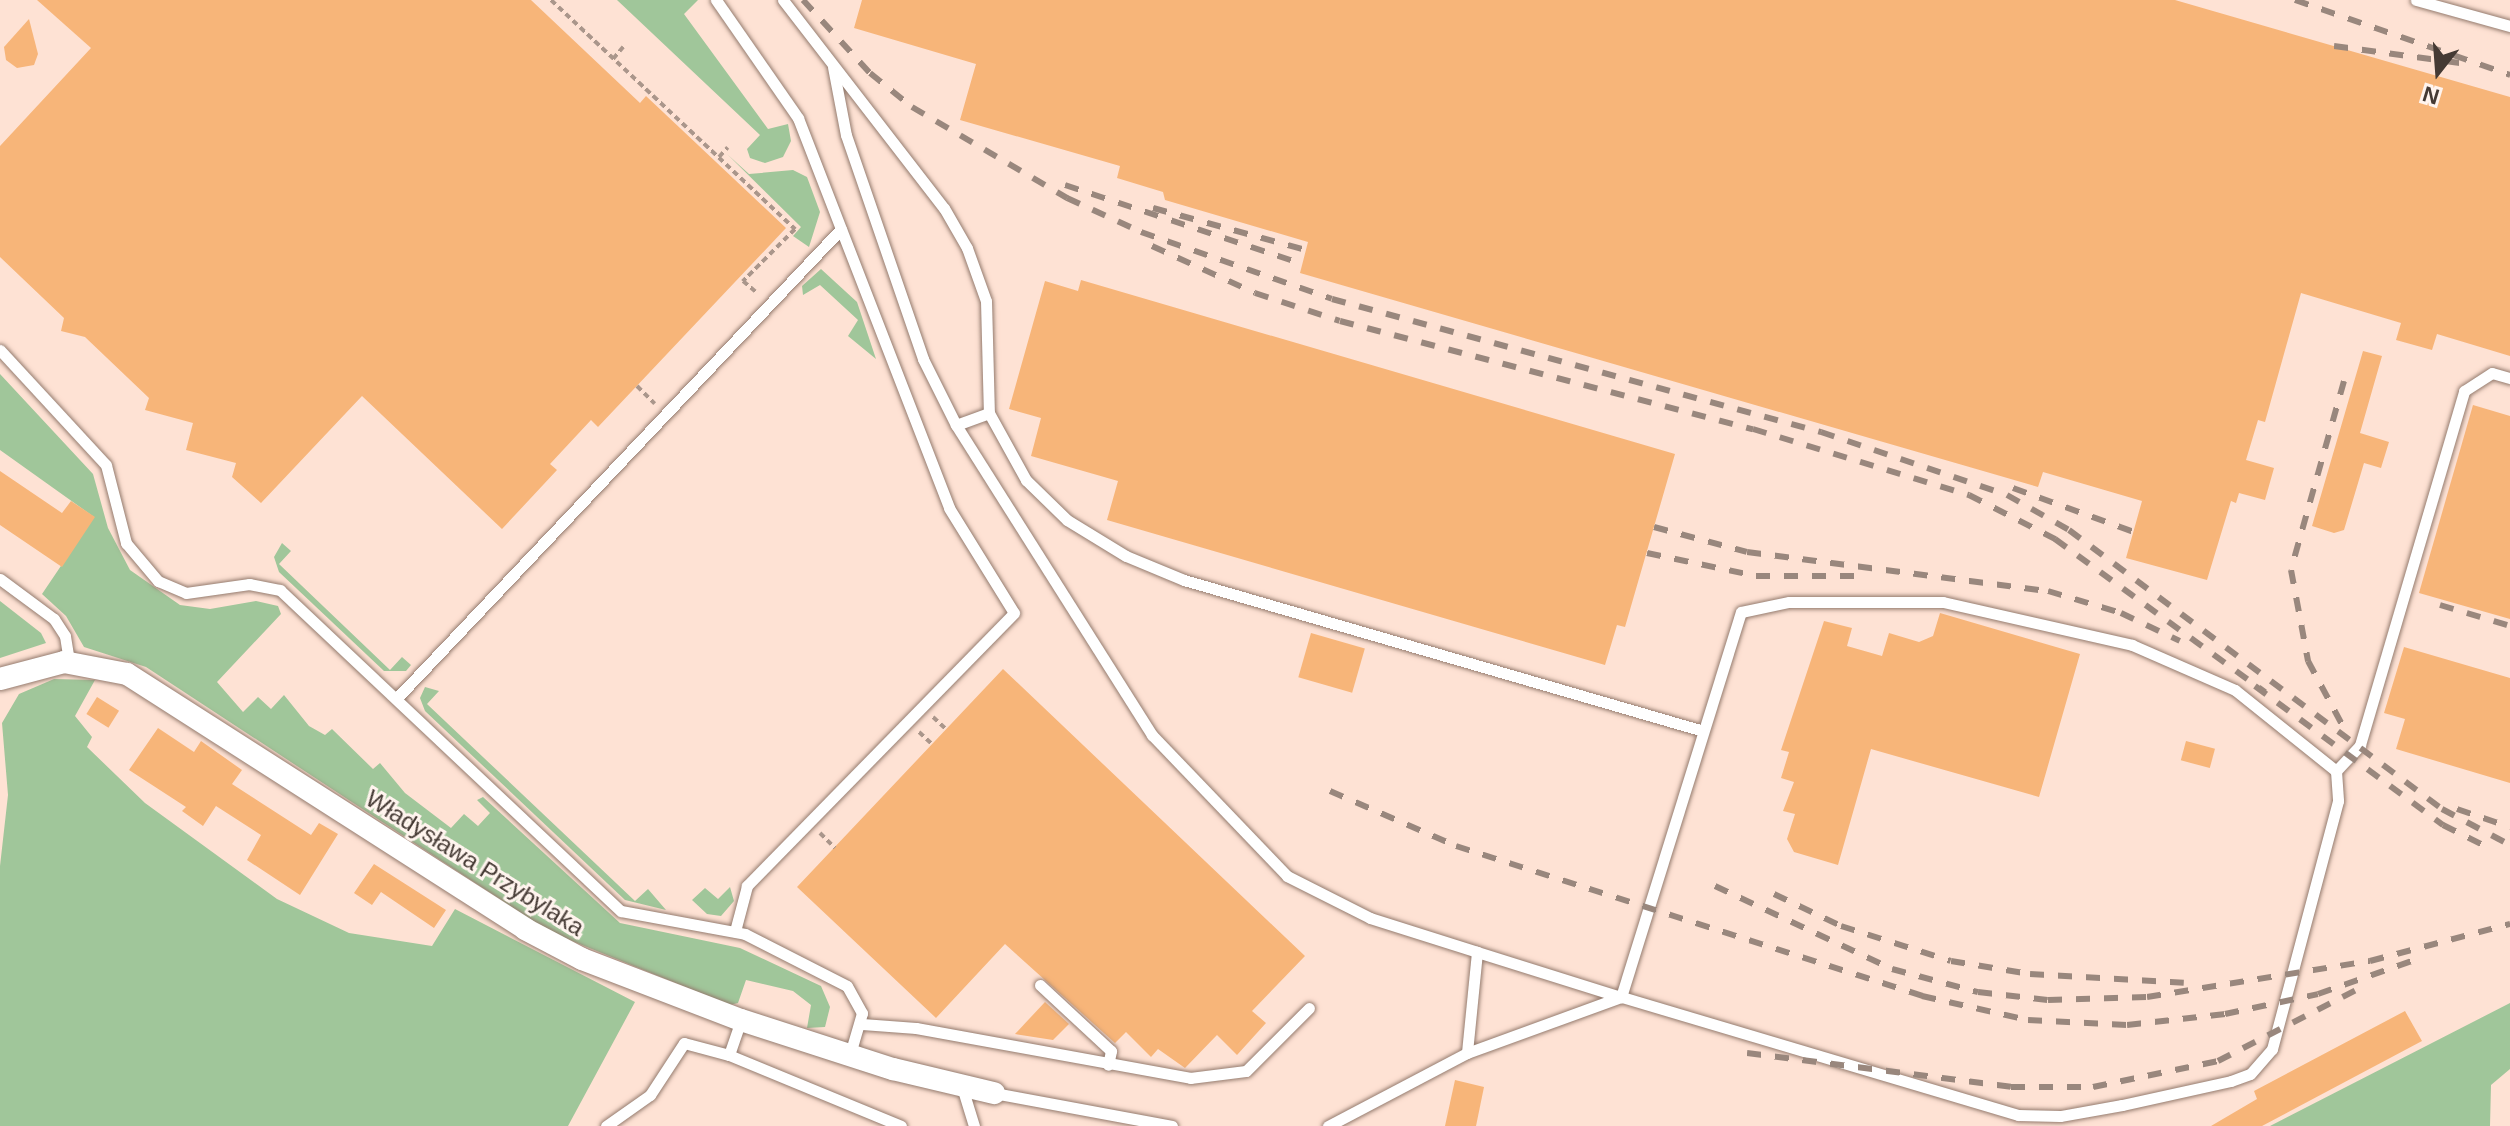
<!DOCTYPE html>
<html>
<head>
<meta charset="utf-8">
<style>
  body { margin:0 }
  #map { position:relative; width:2510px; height:1126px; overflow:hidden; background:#fee2d4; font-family:Helvetica,sans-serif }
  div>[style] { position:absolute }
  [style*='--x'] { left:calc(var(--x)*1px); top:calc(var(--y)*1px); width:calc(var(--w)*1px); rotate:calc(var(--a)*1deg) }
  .green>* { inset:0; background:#a0c69a }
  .building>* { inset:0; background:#f7b579; transform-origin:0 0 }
  .path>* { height:4px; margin-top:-2px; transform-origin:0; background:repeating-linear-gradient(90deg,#aa968b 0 6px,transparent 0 10px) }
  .roads { filter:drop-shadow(0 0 2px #947b6e) drop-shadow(0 0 2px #947b6e) }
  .service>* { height:11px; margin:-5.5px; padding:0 5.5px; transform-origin:5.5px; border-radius:5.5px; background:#fff }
  .minor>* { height:22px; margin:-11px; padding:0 11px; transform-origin:11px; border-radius:11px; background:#fff }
  .rail>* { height:6px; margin-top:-3px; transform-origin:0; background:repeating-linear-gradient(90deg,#99877d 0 14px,transparent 0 28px) }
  span { translate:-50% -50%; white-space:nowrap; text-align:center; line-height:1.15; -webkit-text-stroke:6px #fff4ee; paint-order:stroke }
  .street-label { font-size:24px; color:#453a34 }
  .north { position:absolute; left:2398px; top:32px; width:80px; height:80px; -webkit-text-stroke:6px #fff4ee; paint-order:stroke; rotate:197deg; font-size:22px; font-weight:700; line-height:32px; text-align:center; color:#453a34 }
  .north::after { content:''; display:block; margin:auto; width:28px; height:36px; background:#453a34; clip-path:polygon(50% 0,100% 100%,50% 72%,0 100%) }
</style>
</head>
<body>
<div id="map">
  <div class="green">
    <i style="clip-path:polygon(617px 0,698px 0,684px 14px,768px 129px,788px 124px,791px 141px,783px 157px,765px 163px,750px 158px,747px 149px,760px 135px)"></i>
    <i style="clip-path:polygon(727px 154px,749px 174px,793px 170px,807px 177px,820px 212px,809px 247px,793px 236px,801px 227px)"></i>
    <i style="clip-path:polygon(821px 269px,857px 302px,876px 359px,848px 336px,858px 320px,820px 285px,803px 295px,802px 286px)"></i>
    <i style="clip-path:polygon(0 374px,93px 474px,108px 528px,130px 570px,180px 605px,210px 609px,256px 601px,278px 606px,281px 614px,217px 682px,243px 712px,258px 697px,271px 709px,284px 695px,309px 726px,325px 735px,332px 729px,373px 769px,380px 763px,405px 793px,451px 828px,464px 814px,478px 826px,490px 813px,477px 800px,483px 797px,620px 923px,740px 948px,821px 986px,830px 1007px,825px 1027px,807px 1028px,811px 1005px,793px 991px,746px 980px,738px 1003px,730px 1005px,550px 932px,146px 667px,84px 647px,66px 616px,42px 594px,94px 517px,0 450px)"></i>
    <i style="clip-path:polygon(282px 543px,291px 551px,279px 564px,390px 670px,402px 657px,411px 665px,406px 671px,384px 671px,279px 572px,274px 557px)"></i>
    <i style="clip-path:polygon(0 601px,41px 633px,46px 643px,0 658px)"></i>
    <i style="clip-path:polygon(54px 679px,95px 680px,75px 716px,92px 737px,87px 747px,145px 803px,277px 899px,349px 933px,432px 946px,455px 909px,635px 1002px,568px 1126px,0 1126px,0 866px,8px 795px,2px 723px,19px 694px)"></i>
    <i style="clip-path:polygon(425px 687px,439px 691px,427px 704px,635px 901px,648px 889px,666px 910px,625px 900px,425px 711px,420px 698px)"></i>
    <i style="clip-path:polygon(730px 887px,734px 901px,721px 916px,707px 914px,692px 900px,705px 888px,718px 899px)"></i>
    <i style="clip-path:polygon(2510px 1003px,2510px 1069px,2491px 1085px,2490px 1126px,2270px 1126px)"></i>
  </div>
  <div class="building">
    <i style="clip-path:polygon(37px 0,531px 0,640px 103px,646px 96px,786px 228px,598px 427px,591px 420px,550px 464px,557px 470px,502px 529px,362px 396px,261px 503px,232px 477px,236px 463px,186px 450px,193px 423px,145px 410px,149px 398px,85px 337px,61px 331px,64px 318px,0 257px,0 146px,91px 48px)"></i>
    <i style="clip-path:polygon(862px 0,2175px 0,2510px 97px,2510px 356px,2437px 334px,2432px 350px,2396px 340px,2401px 323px,2301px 293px,2265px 422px,2258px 420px,2246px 460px,2274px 468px,2265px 500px,2239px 493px,2236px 503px,2231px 501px,2207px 580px,2126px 558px,2142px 501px,2043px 472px,2038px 487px,1300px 273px,1308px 242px,1165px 200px,1163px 192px,1117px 178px,1120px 166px,960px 120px,976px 64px,854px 28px)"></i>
    <i style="clip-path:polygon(29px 19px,38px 54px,34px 65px,17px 68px,6px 60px,4px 47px)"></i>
    <i style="clip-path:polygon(1081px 280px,1675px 454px,1625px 627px,1617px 625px,1605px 665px,1107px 520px,1118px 481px,1031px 456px,1041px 418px,1009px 409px,1045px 281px,1078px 291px)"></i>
    <i style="clip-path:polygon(2363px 351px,2382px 356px,2360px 433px,2389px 442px,2381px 468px,2364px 463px,2344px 530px,2334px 533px,2312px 526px)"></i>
    <i style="clip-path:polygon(2473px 405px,2510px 416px,2510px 619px,2419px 593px)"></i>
    <i style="clip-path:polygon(0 471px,62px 513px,71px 501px,95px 517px,62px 567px,0 525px)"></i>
    <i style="clip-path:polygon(1940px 613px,2080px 654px,2039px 797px,1871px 749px,1838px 865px,1794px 852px,1787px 839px,1795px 814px,1783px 811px,1794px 782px,1781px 778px,1789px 752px,1781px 750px,1824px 621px,1852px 628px,1847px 646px,1882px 656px,1889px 633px,1919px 642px,1933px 636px)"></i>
    <i style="left:1311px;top:633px;width:56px;height:46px;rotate:16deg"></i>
    <i style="clip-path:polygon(2404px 647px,2510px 678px,2510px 783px,2396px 749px,2405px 719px,2384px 713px)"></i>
    <i style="clip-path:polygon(1003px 669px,1305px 956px,1252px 1011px,1266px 1023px,1237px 1055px,1217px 1035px,1185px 1068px,1158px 1049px,1151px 1057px,1126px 1032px,1115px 1043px,1005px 944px,936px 1018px,797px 887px)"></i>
    <i style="left:97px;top:697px;width:26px;height:20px;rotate:32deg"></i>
    <i style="clip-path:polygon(158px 728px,194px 752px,201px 741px,242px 770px,232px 784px,311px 835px,319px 823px,338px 834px,300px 895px,247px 860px,261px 835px,216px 806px,203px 826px,182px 811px,186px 807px,129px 770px)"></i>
    <i style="left:2186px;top:741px;width:30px;height:20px;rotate:15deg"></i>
    <i style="clip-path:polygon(374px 864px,446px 910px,434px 928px,381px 892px,372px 905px,354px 893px)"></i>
    <i style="clip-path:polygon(1045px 1002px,1069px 1024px,1053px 1040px,1015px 1034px)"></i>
    <i style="clip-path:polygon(2405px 1011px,2422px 1041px,2262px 1126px,2211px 1126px,2257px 1099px,2254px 1091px)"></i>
    <i style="clip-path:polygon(1455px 1080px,1484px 1087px,1476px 1126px,1445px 1126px)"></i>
  </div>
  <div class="path">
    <i style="--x:551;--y:0;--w:335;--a:43.2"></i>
    <i style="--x:795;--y:229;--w:74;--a:135"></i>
    <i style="--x:743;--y:281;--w:17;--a:40"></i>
    <i style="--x:613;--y:59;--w:16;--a:-50"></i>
    <i style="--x:719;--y:157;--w:13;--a:-48"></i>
    <i style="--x:637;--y:386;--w:25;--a:45"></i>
    <i style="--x:933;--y:717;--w:18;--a:43"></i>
    <i style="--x:919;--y:732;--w:18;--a:43"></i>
    <i style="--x:820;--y:833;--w:21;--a:45"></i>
  </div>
  <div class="roads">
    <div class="service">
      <i style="--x:716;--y:0;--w:144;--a:55.2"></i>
      <i style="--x:798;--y:118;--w:418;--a:68.8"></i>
      <i style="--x:949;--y:508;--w:123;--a:58.2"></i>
      <i style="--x:1014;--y:613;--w:382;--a:134.4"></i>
      <i style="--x:747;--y:886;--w:47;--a:104.9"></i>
      <i style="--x:783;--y:0;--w:263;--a:52.3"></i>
      <i style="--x:944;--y:208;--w:46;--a:60.1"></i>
      <i style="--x:967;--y:248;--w:56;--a:70.3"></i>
      <i style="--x:986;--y:301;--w:112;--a:88.5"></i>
      <i style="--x:989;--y:413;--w:35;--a:160"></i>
      <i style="--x:956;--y:425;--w:367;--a:57.7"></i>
      <i style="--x:1152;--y:735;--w:195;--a:46.2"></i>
      <i style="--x:1287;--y:876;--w:93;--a:26.8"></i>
      <i style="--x:1370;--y:918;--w:112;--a:17.6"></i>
      <i style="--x:1477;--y:952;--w:101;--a:95.7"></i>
      <i style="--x:1467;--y:1053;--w:157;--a:152.3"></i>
      <i style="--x:2416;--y:0;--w:98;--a:15.5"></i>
      <i style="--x:833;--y:67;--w:69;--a:79.2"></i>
      <i style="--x:846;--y:135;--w:237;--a:71"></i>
      <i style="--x:923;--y:359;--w:74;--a:63.4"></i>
      <i style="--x:0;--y:350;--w:156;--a:47.3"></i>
      <i style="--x:106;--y:465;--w:81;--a:75.6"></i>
      <i style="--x:126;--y:543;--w:50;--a:49.9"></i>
      <i style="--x:158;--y:581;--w:30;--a:23"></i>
      <i style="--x:186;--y:593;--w:64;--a:-8.1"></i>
      <i style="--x:249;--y:584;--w:32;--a:11"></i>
      <i style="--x:280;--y:590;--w:468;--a:43.3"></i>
      <i style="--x:621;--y:911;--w:126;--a:10.5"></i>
      <i style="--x:745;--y:934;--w:114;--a:27"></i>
      <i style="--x:847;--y:986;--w:31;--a:61"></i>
      <i style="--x:862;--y:1013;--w:43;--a:106.3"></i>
      <i style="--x:989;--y:413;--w:77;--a:61.1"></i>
      <i style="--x:1026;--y:480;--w:57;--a:44.3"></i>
      <i style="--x:1067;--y:520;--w:69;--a:31.4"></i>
      <i style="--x:1126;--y:556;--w:63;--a:22.5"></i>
      <i style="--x:1184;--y:580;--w:537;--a:16.21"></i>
      <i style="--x:0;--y:579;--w:67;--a:36.5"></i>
      <i style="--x:54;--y:619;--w:20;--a:57"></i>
      <i style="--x:65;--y:636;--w:26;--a:81"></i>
      <i style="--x:396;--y:699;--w:647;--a:-46.57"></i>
      <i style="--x:2336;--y:771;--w:35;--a:-47"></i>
      <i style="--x:2360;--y:745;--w:369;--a:-73.6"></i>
      <i style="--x:2464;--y:391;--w:33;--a:-33"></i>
      <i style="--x:2492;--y:373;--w:19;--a:16"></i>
      <i style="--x:1040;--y:985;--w:97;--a:42.9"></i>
      <i style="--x:1111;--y:1051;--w:14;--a:102"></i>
      <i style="--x:741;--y:1020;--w:37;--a:109"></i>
      <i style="--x:729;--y:1055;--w:186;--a:22.4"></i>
      <i style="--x:862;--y:1024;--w:54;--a:4.2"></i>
      <i style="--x:916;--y:1028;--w:279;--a:10.3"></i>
      <i style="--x:1190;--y:1078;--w:56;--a:-7.1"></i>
      <i style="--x:1246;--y:1071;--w:89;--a:-45"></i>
      <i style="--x:1467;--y:1053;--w:164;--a:-20"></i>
      <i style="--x:1621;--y:997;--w:403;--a:-72.7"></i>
      <i style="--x:1741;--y:612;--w:49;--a:-11.8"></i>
      <i style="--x:1789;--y:602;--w:154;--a:0"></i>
      <i style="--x:1943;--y:602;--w:194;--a:12.8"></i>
      <i style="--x:2132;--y:645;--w:112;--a:23.6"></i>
      <i style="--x:2235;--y:690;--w:129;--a:38.7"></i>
      <i style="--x:2336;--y:771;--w:30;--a:86"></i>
      <i style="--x:2338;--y:801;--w:257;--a:104.9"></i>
      <i style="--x:2272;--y:1049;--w:33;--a:131"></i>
      <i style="--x:2250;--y:1074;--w:20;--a:160"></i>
      <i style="--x:2231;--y:1081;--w:112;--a:167.6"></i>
      <i style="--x:2122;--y:1105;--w:63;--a:169.9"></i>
      <i style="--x:2060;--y:1116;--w:42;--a:-178.6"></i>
      <i style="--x:2018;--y:1115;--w:414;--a:-163.4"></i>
      <i style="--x:1621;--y:997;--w:151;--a:-162.6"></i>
      <i style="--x:962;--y:1087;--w:41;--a:72.9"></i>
      <i style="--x:994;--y:1093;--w:181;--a:10.5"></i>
      <i style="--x:606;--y:1126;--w:54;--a:-35.2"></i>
      <i style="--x:650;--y:1095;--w:62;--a:-56.8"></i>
      <i style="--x:684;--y:1043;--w:47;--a:14.9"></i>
    </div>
    <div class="minor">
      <i style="--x:0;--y:679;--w:66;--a:-14.9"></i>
      <i style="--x:64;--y:662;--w:64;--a:10.8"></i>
      <i style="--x:127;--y:674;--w:473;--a:32.6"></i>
      <i style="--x:525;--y:929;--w:64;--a:27.8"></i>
      <i style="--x:582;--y:959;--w:170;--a:21"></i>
      <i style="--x:741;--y:1020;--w:160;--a:17.9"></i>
      <i style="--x:893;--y:1069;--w:104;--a:13.4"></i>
    </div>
  </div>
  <div class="rail">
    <i style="--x:803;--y:0;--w:99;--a:47.5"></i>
    <i style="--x:870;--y:73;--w:54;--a:39"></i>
    <i style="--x:912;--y:107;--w:180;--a:30.4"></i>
    <i style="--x:1067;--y:198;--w:81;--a:24.7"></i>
    <i style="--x:1141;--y:232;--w:202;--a:19.3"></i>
    <i style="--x:1332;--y:299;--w:507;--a:15.22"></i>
    <i style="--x:1821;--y:432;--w:196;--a:18.7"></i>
    <i style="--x:2007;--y:495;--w:71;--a:29.4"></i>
    <i style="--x:2069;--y:530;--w:466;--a:36.8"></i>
    <i style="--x:2442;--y:809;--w:77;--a:27.9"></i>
    <i style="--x:2295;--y:0;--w:228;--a:19.2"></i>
    <i style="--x:2334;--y:46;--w:127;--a:7.7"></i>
    <i style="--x:1065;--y:185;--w:251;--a:18.4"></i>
    <i style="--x:1153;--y:208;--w:159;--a:15.4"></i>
    <i style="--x:1152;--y:246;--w:113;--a:24.5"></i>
    <i style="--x:1255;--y:293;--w:89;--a:18.2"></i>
    <i style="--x:1340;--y:321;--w:427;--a:14.7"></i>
    <i style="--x:1753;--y:429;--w:226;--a:17"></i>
    <i style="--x:1969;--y:495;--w:97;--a:27.1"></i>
    <i style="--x:2055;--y:539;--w:260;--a:36.1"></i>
    <i style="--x:2344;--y:381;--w:196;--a:105.7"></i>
    <i style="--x:2291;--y:570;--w:93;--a:79.4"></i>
    <i style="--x:2308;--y:661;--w:76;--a:61.8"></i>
    <i style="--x:2013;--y:488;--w:129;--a:20"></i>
    <i style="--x:1654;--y:527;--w:96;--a:15"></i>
    <i style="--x:1747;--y:552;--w:304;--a:7.4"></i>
    <i style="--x:2048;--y:591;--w:76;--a:16.8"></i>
    <i style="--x:2121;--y:613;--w:65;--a:25.4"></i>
    <i style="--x:1647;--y:553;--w:111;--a:11.9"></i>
    <i style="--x:1756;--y:576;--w:109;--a:0"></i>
    <i style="--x:2440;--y:605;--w:73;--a:16.7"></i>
    <i style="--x:2255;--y:686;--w:234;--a:36.5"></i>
    <i style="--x:2443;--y:825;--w:54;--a:26.6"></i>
    <i style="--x:1330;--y:791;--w:137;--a:23.6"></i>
    <i style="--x:1456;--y:846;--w:490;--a:17.8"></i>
    <i style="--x:1922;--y:996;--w:109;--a:12.8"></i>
    <i style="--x:2028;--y:1020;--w:99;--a:2.9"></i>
    <i style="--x:2127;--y:1025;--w:99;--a:-6.4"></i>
    <i style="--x:2225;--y:1014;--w:95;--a:-12.1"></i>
    <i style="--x:2318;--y:994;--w:111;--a:-19.4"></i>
    <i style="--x:2457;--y:809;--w:56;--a:18.8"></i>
    <i style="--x:1715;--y:886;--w:195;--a:25.1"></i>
    <i style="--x:1892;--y:969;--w:89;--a:15"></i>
    <i style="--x:1978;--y:992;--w:70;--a:6.5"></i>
    <i style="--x:2048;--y:1000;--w:99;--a:-1.7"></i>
    <i style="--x:2147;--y:997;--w:226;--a:-9.2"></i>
    <i style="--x:2370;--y:961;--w:145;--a:-14.8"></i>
    <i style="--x:1774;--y:894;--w:74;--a:25.5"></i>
    <i style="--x:1841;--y:926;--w:115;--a:17.7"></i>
    <i style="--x:1951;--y:961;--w:80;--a:9.3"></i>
    <i style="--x:2030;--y:974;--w:154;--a:3.3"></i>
    <i style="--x:1747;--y:1053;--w:266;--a:7.3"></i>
    <i style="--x:2011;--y:1087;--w:82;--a:0"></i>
    <i style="--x:2093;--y:1087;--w:128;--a:-11.7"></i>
    <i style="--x:2218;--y:1061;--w:155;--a:-27.2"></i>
  </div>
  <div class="street-label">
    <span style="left:475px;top:863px;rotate:32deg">Władysława Przybylaka</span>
  </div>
  <div class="north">N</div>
</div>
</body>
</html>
